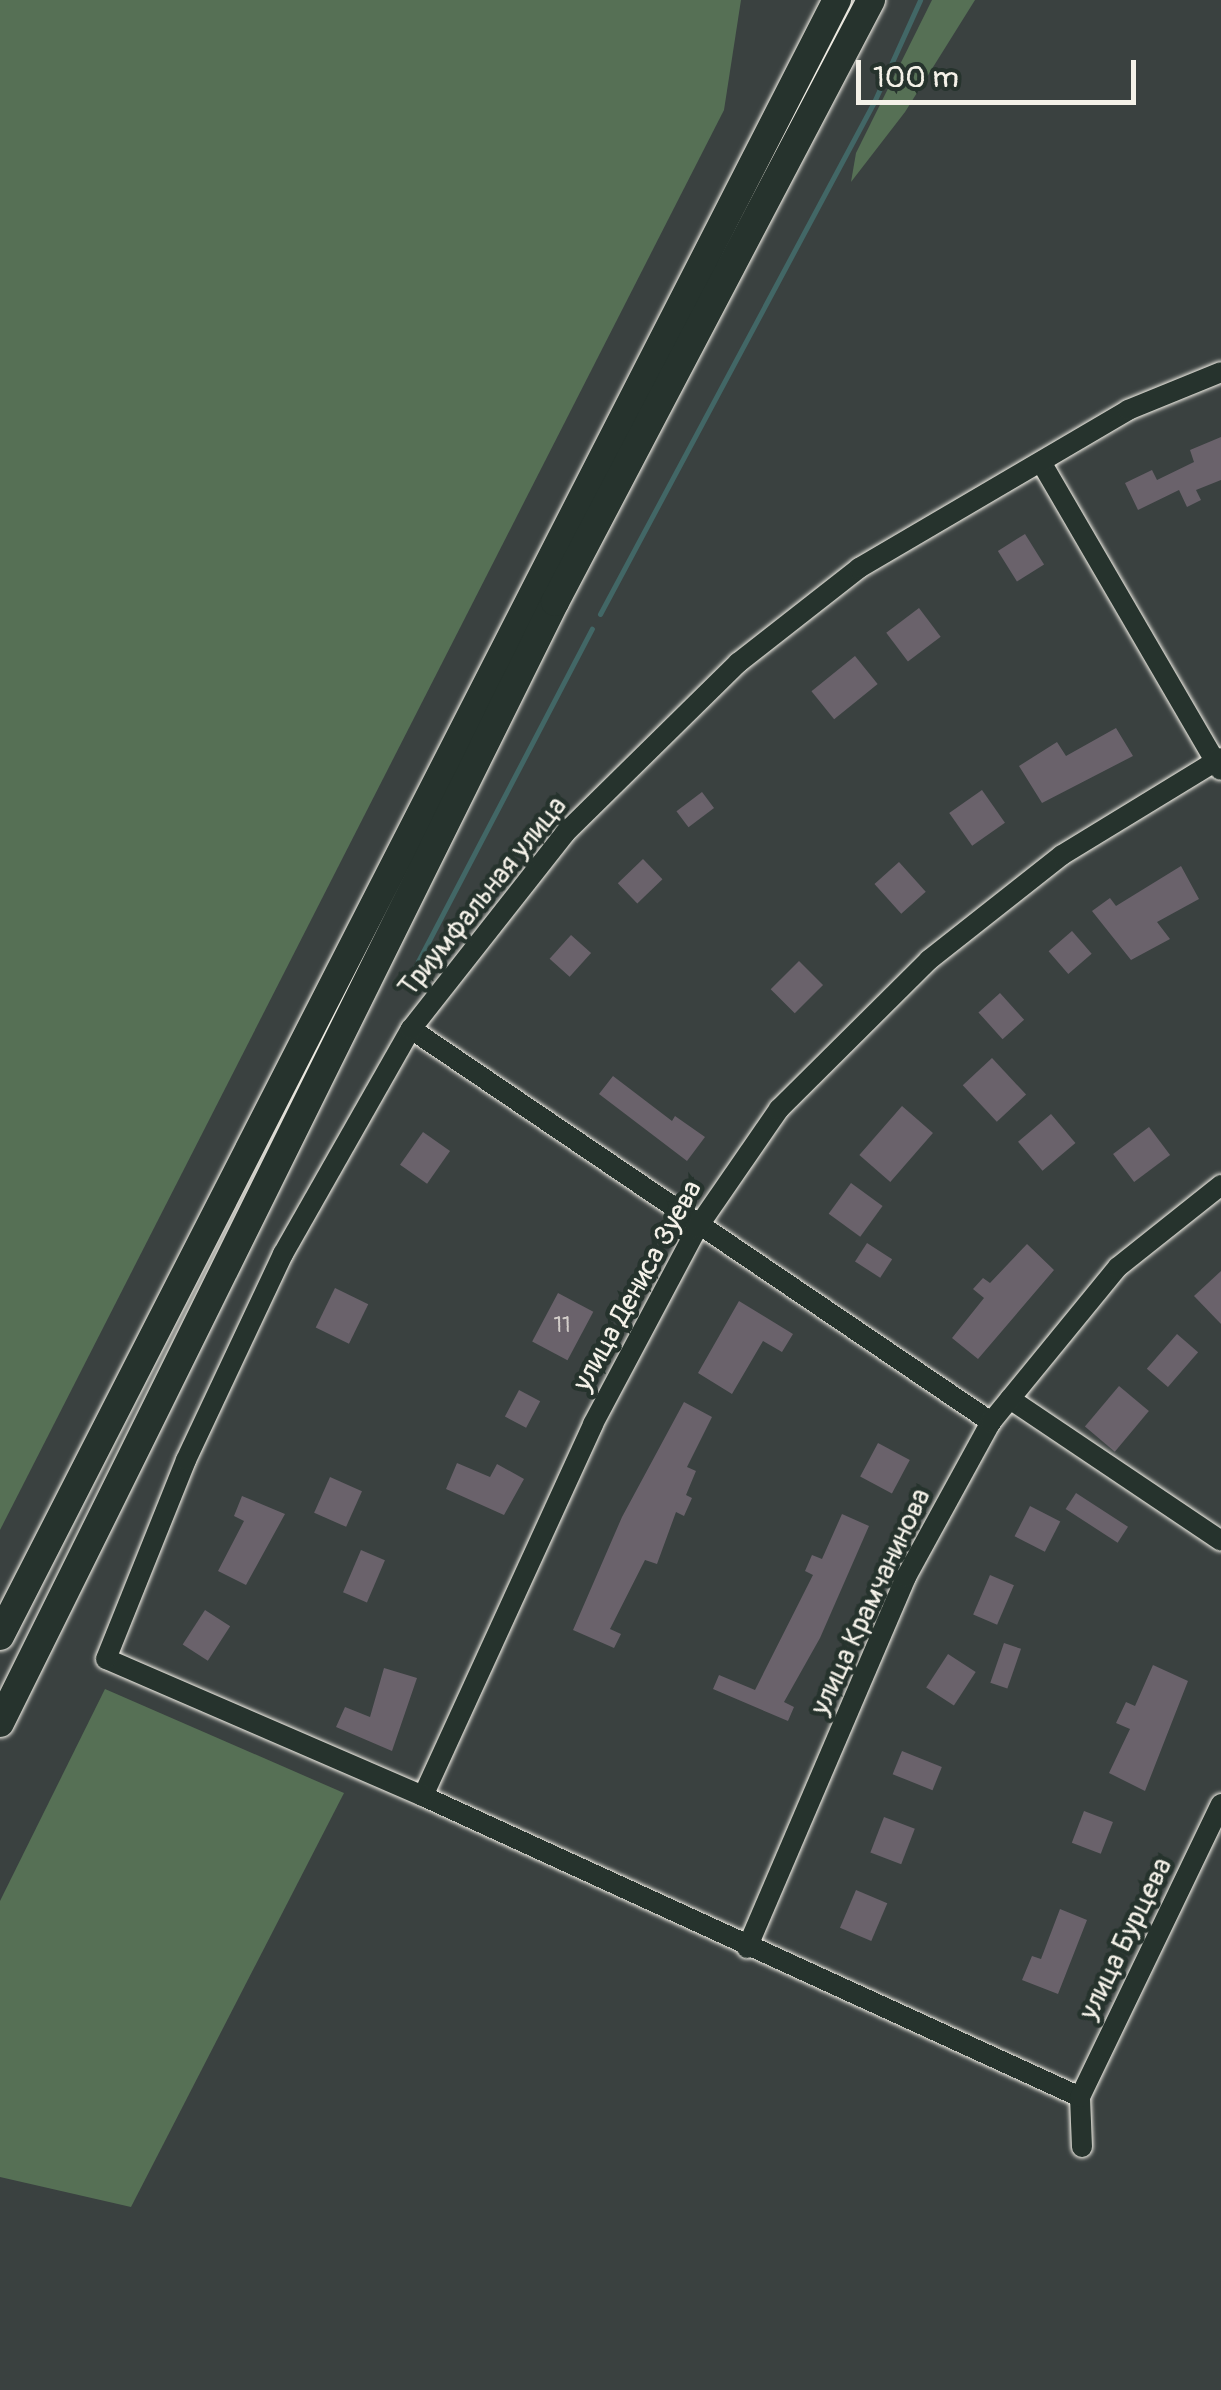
<!DOCTYPE html>
<html>
<head>
<meta charset="utf-8">
<style>
  body { margin:0 }
  #map { position:relative; width:1221px; height:2390px; overflow:hidden; background:#3a4140; font-family:Pangolin,sans-serif }
  div>[style] { position:absolute }
  [style*='--x'] { left:calc(var(--x)*1px); top:calc(var(--y)*1px); width:calc(var(--w)*1px); rotate:calc(var(--a)*1deg) }
  .green>* { inset:0; background:#567055 }
  .stream>* { height:5px; margin:-2.5px; padding:0 2.5px; transform-origin:2.5px; border-radius:2.5px; background:#426766 }
  .building>* { inset:0; background:#6a626b; transform-origin:0 0 }
  .roads { filter:drop-shadow(0 0 2px #f4f1e8) drop-shadow(0 0 2px #f4f1e8) }
  .minor>* { height:20px; margin:-10px; padding:0 10px; transform-origin:10px; border-radius:10px; background:#26332d }
  .major>* { height:28px; margin:-14px; padding:0 14px; transform-origin:14px; border-radius:14px; background:#26332d }
  span { translate:-50% -50%; white-space:nowrap; text-align:center; line-height:1.15; -webkit-text-stroke:9px #26332d; paint-order:stroke }
  .number-label { font-size:22px; color:#d2cdc9 }
  .number-label span { -webkit-text-stroke-width:0 }
  .street-label { font-size:28px; color:#f4f1e8 }
  .scale { position:absolute; left:856px; top:60px; width:280px; height:45px; box-sizing:border-box; border:5px solid #f4f1e8; border-top:0; padding-left:12px; font-size:30px; line-height:35px; white-space:nowrap; color:#f4f1e8; -webkit-text-stroke:8px #26332d; paint-order:stroke }
</style>
</head>
<body>
<div id="map">
  <div class="green">
    <i style="clip-path:polygon(0 0,741px 0,724px 110px,0 1530px)"></i>
    <i style="clip-path:polygon(932px 0,975px 0,905px 112px,851px 182px,856px 153px)"></i>
    <i style="clip-path:polygon(105px 1689px,344px 1793px,131px 2207px,0 2177px,0 1901px)"></i>
  </div>
  <div class="stream">
    <i style="--x:600;--y:614;--w:581;--a:-61.85"></i>
    <i style="--x:874;--y:102;--w:112;--a:-65.7"></i>
    <i style="--x:414;--y:969;--w:384;--a:-62.4"></i>
  </div>
  <div class="building">
    <i style="clip-path:polygon(1221px 437px,1221px 480px,1196px 490px,1201px 500px,1187px 507px,1179px 490px,1138px 510px,1125px 483px,1152px 470px,1157px 480px,1194px 462px,1190px 450px)"></i>
    <i style="left:1025px;top:534px;width:36px;height:32px;rotate:58deg"></i>
    <i style="left:919px;top:608px;width:36px;height:41px;rotate:53deg"></i>
    <i style="left:855px;top:656px;width:36px;height:56px;rotate:51deg"></i>
    <i style="clip-path:polygon(1116px 728px,1133px 756px,1042px 803px,1019px 766px,1057px 742px,1066px 756px)"></i>
    <i style="left:982px;top:790px;width:40px;height:40px;rotate:55deg"></i>
    <i style="left:702px;top:792px;width:20px;height:32px;rotate:53deg"></i>
    <i style="left:643px;top:859px;width:28px;height:35px;rotate:46deg"></i>
    <i style="left:899px;top:862px;width:40px;height:33px;rotate:48deg"></i>
    <i style="clip-path:polygon(1181px 866px,1199px 899px,1157px 922px,1170px 939px,1131px 960px,1092px 911px,1110px 898px,1116px 906px)"></i>
    <i style="left:1072px;top:931px;width:30px;height:31px;rotate:49deg"></i>
    <i style="left:571px;top:935px;width:27px;height:32px;rotate:42deg"></i>
    <i style="left:799px;top:961px;width:34px;height:40px;rotate:45deg"></i>
    <i style="left:1000px;top:993px;width:36px;height:29px;rotate:48deg"></i>
    <i style="left:992px;top:1058px;width:50px;height:40px;rotate:47deg"></i>
    <i style="clip-path:polygon(613px 1076px,672px 1121px,675px 1116px,705px 1137px,687px 1161px,599px 1094px)"></i>
    <i style="left:902px;top:1106px;width:41px;height:65px;rotate:41deg"></i>
    <i style="left:1051px;top:1114px;width:38px;height:43px;rotate:50deg"></i>
    <i style="left:1149px;top:1127px;width:35px;height:45px;rotate:53deg"></i>
    <i style="left:423px;top:1132px;width:33px;height:40px;rotate:35deg"></i>
    <i style="left:851px;top:1183px;width:39px;height:38px;rotate:36deg"></i>
    <i style="left:867px;top:1243px;width:30px;height:22px;rotate:33deg"></i>
    <i style="clip-path:polygon(1027px 1244px,1054px 1270px,978px 1359px,952px 1338px,984px 1298px,973px 1289px,983px 1278px,990px 1283px)"></i>
    <i style="clip-path:polygon(1221px 1271px,1221px 1324px,1194px 1296px)"></i>
    <i style="left:335px;top:1288px;width:37px;height:44px;rotate:26deg"></i>
    <i style="left:558px;top:1293px;width:40px;height:55px;rotate:28deg"></i>
    <i style="clip-path:polygon(739px 1301px,793px 1334px,782px 1352px,763px 1341px,732px 1394px,698px 1373px)"></i>
    <i style="left:1177px;top:1334px;width:28px;height:46px;rotate:41deg"></i>
    <i style="left:1119px;top:1386px;width:39px;height:53px;rotate:40deg"></i>
    <i style="left:519px;top:1390px;width:24px;height:30px;rotate:28deg"></i>
    <i style="clip-path:polygon(684px 1402px,712px 1417px,687px 1467px,696px 1471px,686px 1495px,692px 1498px,684px 1516px,676px 1512px,657px 1564px,645px 1560px,610px 1629px,621px 1634px,614px 1648px,573px 1630px,622px 1517px)"></i>
    <i style="left:878px;top:1443px;width:36px;height:38px;rotate:28deg"></i>
    <i style="clip-path:polygon(457px 1463px,490px 1477px,497px 1464px,524px 1479px,504px 1515px,446px 1489px)"></i>
    <i style="left:330px;top:1477px;width:35px;height:39px;rotate:24deg"></i>
    <i style="left:1076px;top:1493px;width:62px;height:19px;rotate:33deg"></i>
    <i style="clip-path:polygon(242px 1496px,285px 1514px,246px 1585px,218px 1571px,244px 1521px,234px 1516px)"></i>
    <i style="left:1030px;top:1506px;width:34px;height:34px;rotate:27deg"></i>
    <i style="clip-path:polygon(842px 1514px,869px 1526px,820px 1638px,784px 1702px,794px 1707px,788px 1721px,713px 1689px,719px 1675px,755px 1690px,813px 1575px,805px 1571px,812px 1555px,822px 1559px)"></i>
    <i style="left:361px;top:1550px;width:26px;height:46px;rotate:23deg"></i>
    <i style="left:990px;top:1575px;width:26px;height:43px;rotate:23deg"></i>
    <i style="left:205px;top:1610px;width:30px;height:41px;rotate:33deg"></i>
    <i style="left:1004px;top:1643px;width:18px;height:42px;rotate:19deg"></i>
    <i style="left:948px;top:1654px;width:33px;height:40px;rotate:33deg"></i>
    <i style="clip-path:polygon(1153px 1665px,1188px 1681px,1145px 1791px,1109px 1773px,1130px 1729px,1116px 1723px,1126px 1702px,1135px 1706px)"></i>
    <i style="clip-path:polygon(384px 1668px,417px 1678px,392px 1751px,336px 1727px,345px 1707px,370px 1717px)"></i>
    <i style="left:902px;top:1751px;width:43px;height:25px;rotate:22deg"></i>
    <i style="left:1084px;top:1811px;width:31px;height:34px;rotate:21deg"></i>
    <i style="left:884px;top:1817px;width:33px;height:38px;rotate:21deg"></i>
    <i style="left:856px;top:1890px;width:34px;height:41px;rotate:23deg"></i>
    <i style="clip-path:polygon(1060px 1909px,1087px 1920px,1058px 1994px,1022px 1980px,1032px 1956px,1041px 1959px)"></i>
  </div>
  <div class="roads">
    <div class="minor">
      <i style="--x:1041;--y:462;--w:356;--a:59.8"></i>
      <i style="--x:411;--y:1029;--w:701;--a:34.12"></i>
      <i style="--x:1010;--y:1399;--w:254;--a:33.9"></i>
      <i style="--x:423;--y:1796;--w:409;--a:-65.4"></i>
      <i style="--x:593;--y:1424;--w:222;--a:-62"></i>
      <i style="--x:697;--y:1228;--w:145;--a:-55.4"></i>
      <i style="--x:779;--y:1109;--w:211;--a:-44.8"></i>
      <i style="--x:929;--y:960;--w:169;--a:-38.3"></i>
      <i style="--x:1062;--y:855;--w:186;--a:-31.4"></i>
      <i style="--x:747;--y:1948;--w:404;--a:-66.8"></i>
      <i style="--x:906;--y:1577;--w:177;--a:-61.3"></i>
      <i style="--x:991;--y:1422;--w:200;--a:-50.7"></i>
      <i style="--x:1118;--y:1267;--w:132;--a:-38.5"></i>
      <i style="--x:1080;--y:2097;--w:723;--a:-155.39"></i>
      <i style="--x:423;--y:1796;--w:345;--a:-156.6"></i>
      <i style="--x:106;--y:1659;--w:214;--a:-68.1"></i>
      <i style="--x:186;--y:1460;--w:228;--a:-64.8"></i>
      <i style="--x:283;--y:1254;--w:259;--a:-60.4"></i>
      <i style="--x:411;--y:1029;--w:249;--a:-51.8"></i>
      <i style="--x:565;--y:833;--w:243;--a:-44.5"></i>
      <i style="--x:738;--y:663;--w:154;--a:-38.1"></i>
      <i style="--x:859;--y:568;--w:312;--a:-30.4"></i>
      <i style="--x:1128;--y:410;--w:100;--a:-22.2"></i>
      <i style="--x:1082;--y:2147;--w:50;--a:-92.3"></i>
      <i style="--x:1080;--y:2097;--w:325;--a:-64.3"></i>
    </div>
    <div class="major">
      <i style="--x:0;--y:1636;--w:1838;--a:-62.91"></i>
      <i style="--x:0;--y:1723;--w:1251;--a:-63.66"></i>
      <i style="--x:555;--y:602;--w:680;--a:-62.3"></i>
    </div>
  </div>
  <div class="number-label">
    <span style="left:562px;top:1326px">11</span>
  </div>
  <div class="street-label">
    <span style="left:483px;top:897px;rotate:-51deg">Триумфальная улица</span>
    <span style="left:638px;top:1286px;rotate:-61deg">улица Дениса Зуева</span>
    <span style="left:871px;top:1602px;rotate:-65deg">улица Крамчанинова</span>
    <span style="left:1126px;top:1939px;rotate:-64deg">улица Бурцева</span>
  </div>
  <div class="scale">100 m</div>
</div>
</body>
</html>
